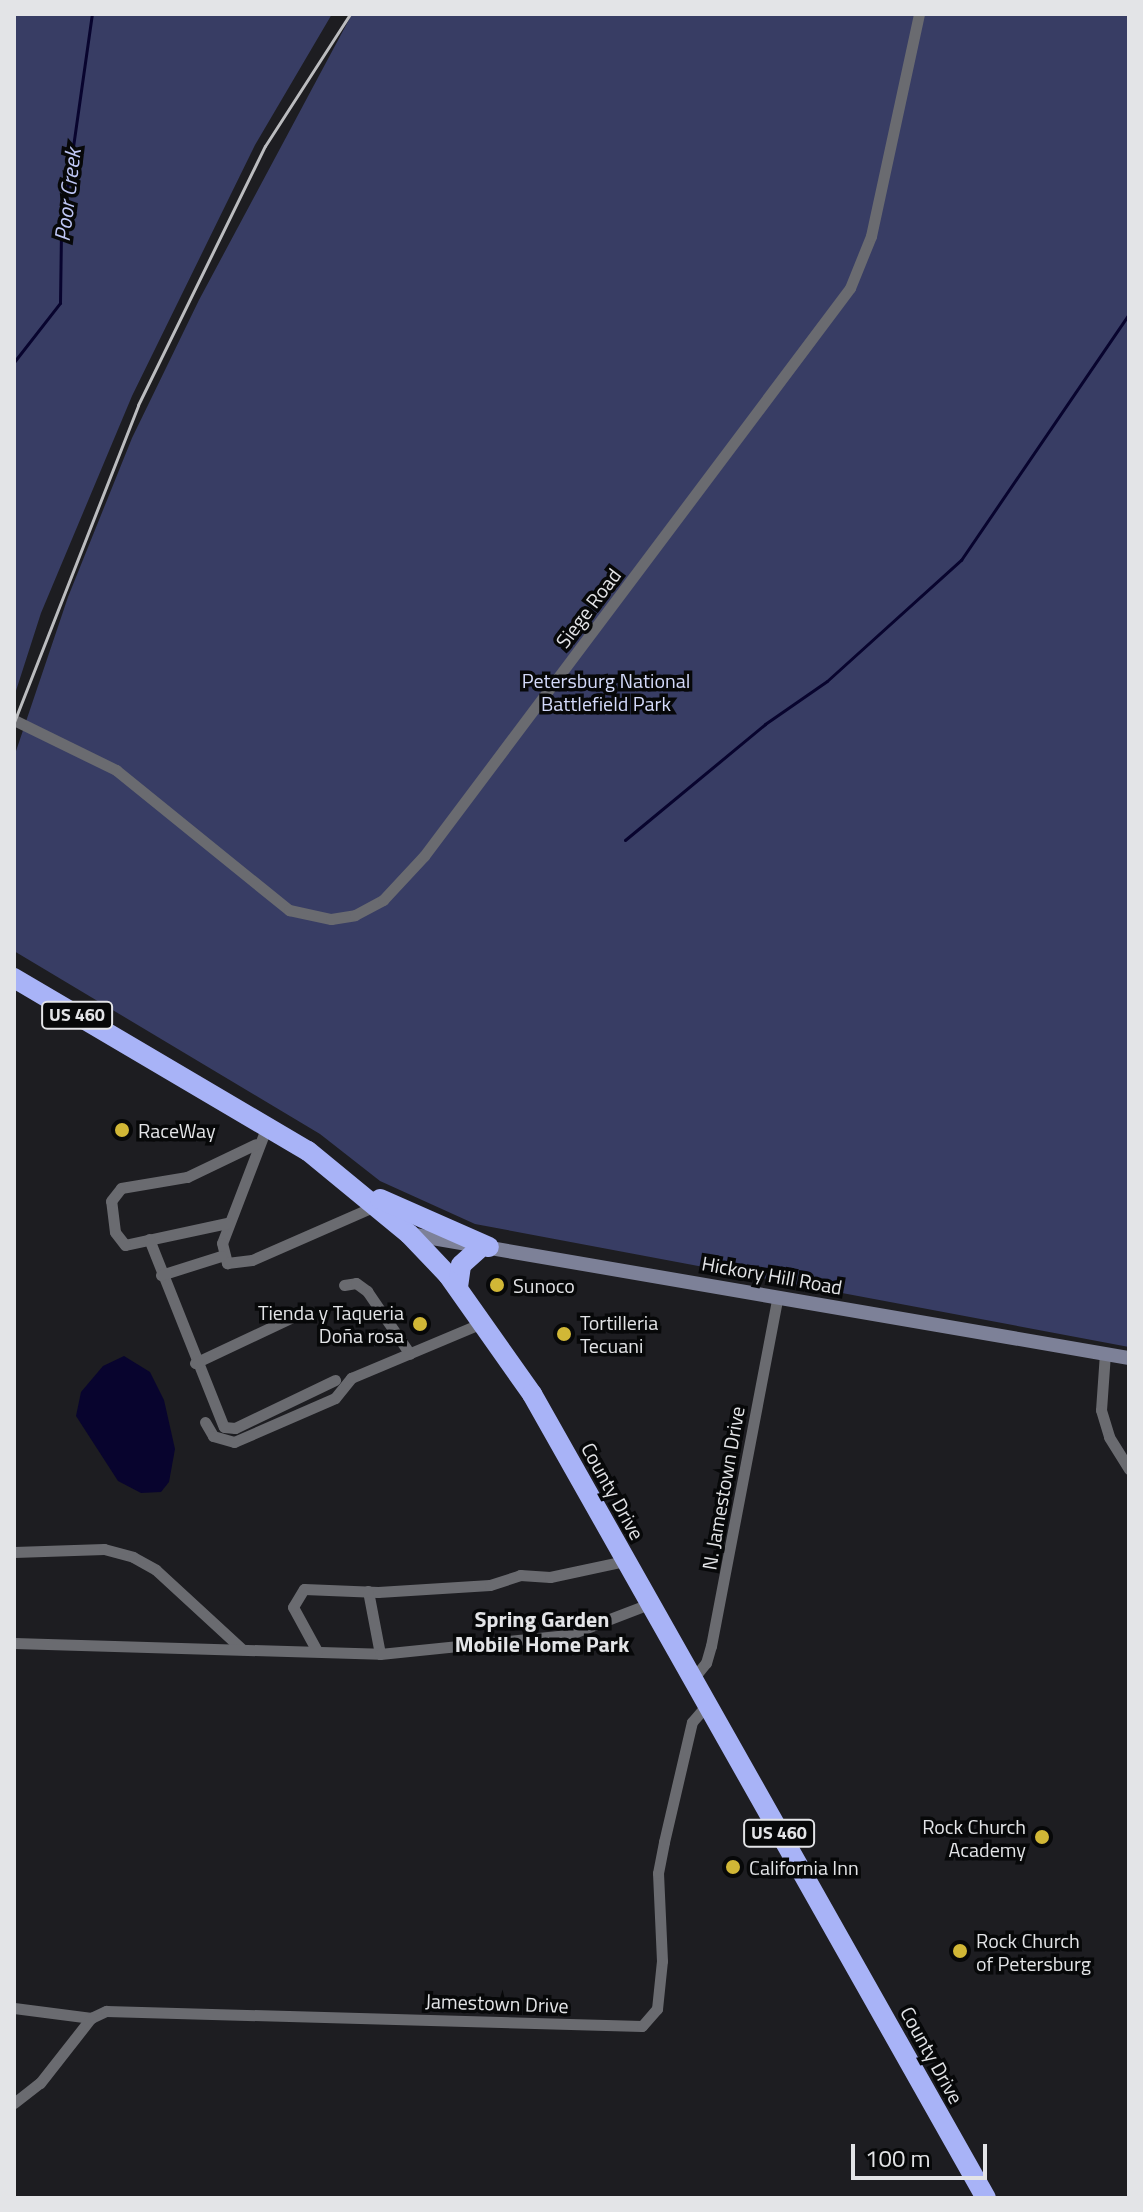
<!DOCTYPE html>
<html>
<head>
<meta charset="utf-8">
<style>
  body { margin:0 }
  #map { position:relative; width:1143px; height:2212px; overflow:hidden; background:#1d1d21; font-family:"Titillium Web",sans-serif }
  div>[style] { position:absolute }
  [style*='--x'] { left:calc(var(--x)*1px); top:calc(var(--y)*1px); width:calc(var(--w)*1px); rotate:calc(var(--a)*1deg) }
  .green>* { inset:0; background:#383d64 }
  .water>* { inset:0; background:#08042e }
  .stream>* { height:3px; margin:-1.5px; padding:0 1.5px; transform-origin:1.5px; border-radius:1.5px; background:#08042e }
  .street>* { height:11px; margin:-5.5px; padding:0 5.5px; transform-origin:5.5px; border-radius:5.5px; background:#6a6b70 }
  .secondary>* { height:14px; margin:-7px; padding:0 7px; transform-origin:7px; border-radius:7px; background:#7d8198 }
  .highway>* { height:20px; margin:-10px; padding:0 10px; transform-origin:10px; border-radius:10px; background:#a8b3f7 }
  .rail>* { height:3px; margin:-1.5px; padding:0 1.5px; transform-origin:1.5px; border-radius:1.5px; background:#bbbcbf }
  .dots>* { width:22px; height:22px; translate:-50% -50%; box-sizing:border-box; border:4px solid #070809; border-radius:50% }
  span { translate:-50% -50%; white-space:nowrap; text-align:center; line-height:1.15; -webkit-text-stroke:7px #070809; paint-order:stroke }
  .shield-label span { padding:2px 6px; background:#070809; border:2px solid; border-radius:6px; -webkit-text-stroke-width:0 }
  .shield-label { font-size:18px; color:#e3e4e7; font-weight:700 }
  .street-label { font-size:20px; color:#e3e4e7 }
  .park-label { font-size:20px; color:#d4dafa }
  .poi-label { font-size:20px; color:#e3e4e7 }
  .left { translate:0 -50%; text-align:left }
  .right { translate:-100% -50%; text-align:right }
  .water-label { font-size:22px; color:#bfc7f6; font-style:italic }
  .neighbourhood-label { font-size:22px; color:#e3e4e7; font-weight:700 }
  .frame { position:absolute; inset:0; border:16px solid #e3e4e7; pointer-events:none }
  .scale { position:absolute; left:851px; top:2144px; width:136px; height:36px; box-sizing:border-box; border:4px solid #e3e4e7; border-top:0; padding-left:10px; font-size:24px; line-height:28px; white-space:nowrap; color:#e3e4e7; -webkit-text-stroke:6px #070809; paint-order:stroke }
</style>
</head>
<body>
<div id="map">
  <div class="green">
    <i style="clip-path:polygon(14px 14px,332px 14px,255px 145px,132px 396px,41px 613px,14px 697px)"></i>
    <i style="clip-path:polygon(352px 14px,1129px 14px,1129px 1347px,475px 1224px,380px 1181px,320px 1134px,14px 951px,14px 757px,68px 597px,132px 438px,199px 300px)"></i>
  </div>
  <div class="water">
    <i style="clip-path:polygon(124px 1356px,150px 1372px,164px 1400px,175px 1449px,169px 1482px,161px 1492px,141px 1493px,118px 1481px,76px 1416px,81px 1392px,103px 1366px)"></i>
  </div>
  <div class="stream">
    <i style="--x:14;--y:362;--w:75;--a:-52.1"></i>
    <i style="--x:60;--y:303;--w:72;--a:-89.2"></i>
    <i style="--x:61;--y:231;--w:219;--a:-81.9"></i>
    <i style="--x:625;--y:840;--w:182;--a:-39.6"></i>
    <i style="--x:765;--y:724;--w:75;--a:-34.7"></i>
    <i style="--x:827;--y:681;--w:181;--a:-42.1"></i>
    <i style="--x:961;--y:560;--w:298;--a:-55.7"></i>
  </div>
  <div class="street">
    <i style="--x:14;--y:720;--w:114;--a:26.1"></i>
    <i style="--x:116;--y:770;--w:223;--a:39"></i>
    <i style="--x:289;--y:910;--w:43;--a:12.1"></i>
    <i style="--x:331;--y:919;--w:24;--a:-9"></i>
    <i style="--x:355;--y:915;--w:32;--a:-28"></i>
    <i style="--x:383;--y:900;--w:60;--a:-47"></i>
    <i style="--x:424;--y:856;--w:710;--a:-53.13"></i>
    <i style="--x:850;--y:288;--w:56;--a:-68"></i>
    <i style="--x:871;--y:236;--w:227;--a:-77.8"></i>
    <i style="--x:267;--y:1126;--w:125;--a:111"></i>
    <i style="--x:222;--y:1243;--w:21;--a:76"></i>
    <i style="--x:227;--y:1263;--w:25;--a:-7"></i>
    <i style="--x:252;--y:1260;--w:137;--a:-23.7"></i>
    <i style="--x:227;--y:1223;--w:104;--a:167.8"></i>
    <i style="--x:125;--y:1245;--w:16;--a:-128"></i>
    <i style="--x:115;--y:1232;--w:31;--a:-97"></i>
    <i style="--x:111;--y:1201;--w:16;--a:-52"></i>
    <i style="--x:121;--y:1188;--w:67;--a:-9.5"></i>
    <i style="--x:187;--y:1177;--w:76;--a:-25.6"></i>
    <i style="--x:149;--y:1239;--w:202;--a:68.3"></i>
    <i style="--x:224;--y:1427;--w:11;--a:5"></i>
    <i style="--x:235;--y:1428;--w:111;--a:-25.6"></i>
    <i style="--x:161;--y:1275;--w:63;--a:-17.6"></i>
    <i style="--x:344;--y:1285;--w:12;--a:-9"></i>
    <i style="--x:356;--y:1283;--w:14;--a:36"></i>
    <i style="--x:367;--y:1291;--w:76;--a:55.7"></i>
    <i style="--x:1105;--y:1353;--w:57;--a:94"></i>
    <i style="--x:1101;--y:1410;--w:28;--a:73"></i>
    <i style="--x:1109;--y:1437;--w:38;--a:58"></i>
    <i style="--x:195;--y:1363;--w:113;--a:-25.2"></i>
    <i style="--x:205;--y:1422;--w:16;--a:60"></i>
    <i style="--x:213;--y:1436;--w:22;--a:16"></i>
    <i style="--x:234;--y:1442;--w:110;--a:-23.5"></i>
    <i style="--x:335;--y:1398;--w:26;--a:-51"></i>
    <i style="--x:351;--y:1378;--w:144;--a:-22.8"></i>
    <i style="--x:14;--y:1552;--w:90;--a:-1.9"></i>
    <i style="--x:104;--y:1549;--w:30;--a:15"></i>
    <i style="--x:133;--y:1557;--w:26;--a:29"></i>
    <i style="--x:156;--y:1570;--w:117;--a:42.6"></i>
    <i style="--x:368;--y:1591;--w:64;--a:79.2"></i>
    <i style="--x:14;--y:1643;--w:366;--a:1.7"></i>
    <i style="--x:380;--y:1654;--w:189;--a:-5.8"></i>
    <i style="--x:568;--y:1635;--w:87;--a:-20.9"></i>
    <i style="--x:317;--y:1651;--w:50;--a:-118.6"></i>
    <i style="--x:293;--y:1607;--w:21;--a:-59"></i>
    <i style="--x:304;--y:1589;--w:74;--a:2.3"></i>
    <i style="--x:378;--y:1592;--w:112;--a:-3.6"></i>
    <i style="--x:490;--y:1585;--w:32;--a:-18"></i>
    <i style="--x:520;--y:1575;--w:30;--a:4"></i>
    <i style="--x:550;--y:1577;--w:77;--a:-12"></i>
    <i style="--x:692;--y:1680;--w:22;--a:-51"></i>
    <i style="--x:706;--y:1663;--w:18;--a:-74"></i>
    <i style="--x:711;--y:1646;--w:356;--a:-79.2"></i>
    <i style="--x:14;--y:2008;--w:78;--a:7.4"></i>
    <i style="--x:91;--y:2018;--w:17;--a:-25"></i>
    <i style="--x:106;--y:2011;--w:536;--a:1.6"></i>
    <i style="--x:642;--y:2026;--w:23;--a:-49"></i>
    <i style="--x:657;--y:2009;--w:48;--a:-84.1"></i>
    <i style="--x:662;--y:1961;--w:88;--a:-92.6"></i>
    <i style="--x:658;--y:1873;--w:32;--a:-79"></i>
    <i style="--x:664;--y:1842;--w:123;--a:-76.9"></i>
    <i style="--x:692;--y:1722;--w:23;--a:-49"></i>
    <i style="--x:14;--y:2103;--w:33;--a:-38"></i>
    <i style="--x:40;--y:2083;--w:83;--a:-51.9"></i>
  </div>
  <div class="secondary">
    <i style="--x:409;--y:1234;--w:731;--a:9.77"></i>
  </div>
  <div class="highway">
    <i style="--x:14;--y:978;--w:341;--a:30.5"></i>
    <i style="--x:308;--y:1151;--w:131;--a:39.4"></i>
    <i style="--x:409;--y:1234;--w:57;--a:46.4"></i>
    <i style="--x:448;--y:1275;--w:146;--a:54.8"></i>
    <i style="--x:532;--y:1394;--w:923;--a:60.55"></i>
    <i style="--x:380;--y:1199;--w:119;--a:23.8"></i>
    <i style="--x:458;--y:1287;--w:22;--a:-82"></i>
    <i style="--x:461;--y:1265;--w:28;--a:-42"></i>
  </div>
  <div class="rail">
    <i style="--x:14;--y:722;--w:340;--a:-68.6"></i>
    <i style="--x:138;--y:405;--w:288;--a:-63.9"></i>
    <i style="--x:265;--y:146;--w:157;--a:-57.2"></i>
  </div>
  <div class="dots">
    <i style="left:122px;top:1130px;background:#d1b736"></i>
    <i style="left:497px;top:1285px;background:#d1b736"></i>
    <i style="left:420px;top:1324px;background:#d1b736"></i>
    <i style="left:564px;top:1334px;background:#d1b736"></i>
    <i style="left:1042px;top:1837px;background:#d1b736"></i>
    <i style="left:733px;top:1867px;background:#d1b736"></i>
    <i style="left:960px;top:1951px;background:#d1b736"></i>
  </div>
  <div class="shield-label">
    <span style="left:77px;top:1015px">US 460</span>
    <span style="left:779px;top:1833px">US 460</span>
  </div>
  <div class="street-label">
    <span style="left:588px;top:608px;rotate:-53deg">Siege Road</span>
    <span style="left:772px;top:1275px;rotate:10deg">Hickory Hill Road</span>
    <span style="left:723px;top:1488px;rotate:-80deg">N. Jamestown Drive</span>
    <span style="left:613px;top:1491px;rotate:61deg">County Drive</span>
    <span style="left:497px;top:2003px;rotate:2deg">Jamestown Drive</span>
    <span style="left:932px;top:2055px;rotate:61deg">County Drive</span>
  </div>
  <div class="park-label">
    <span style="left:606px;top:692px">Petersburg National<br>Battlefield Park</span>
  </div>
  <div class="poi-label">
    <span class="left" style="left:138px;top:1130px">RaceWay</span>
    <span class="left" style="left:513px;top:1285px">Sunoco</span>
    <span class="right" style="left:404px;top:1324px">Tienda y Taqueria<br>Doña rosa</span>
    <span class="left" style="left:580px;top:1334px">Tortilleria<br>Tecuani</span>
    <span class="right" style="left:1026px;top:1838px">Rock Church<br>Academy</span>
    <span class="left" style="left:749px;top:1867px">California Inn</span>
    <span class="left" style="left:976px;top:1952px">Rock Church<br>of Petersburg</span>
  </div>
  <div class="water-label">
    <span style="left:68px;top:195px;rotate:-83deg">Poor Creek</span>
  </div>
  <div class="neighbourhood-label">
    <span style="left:542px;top:1632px">Spring Garden<br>Mobile Home Park</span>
  </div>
  <div class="frame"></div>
  <div class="scale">100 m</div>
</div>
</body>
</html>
